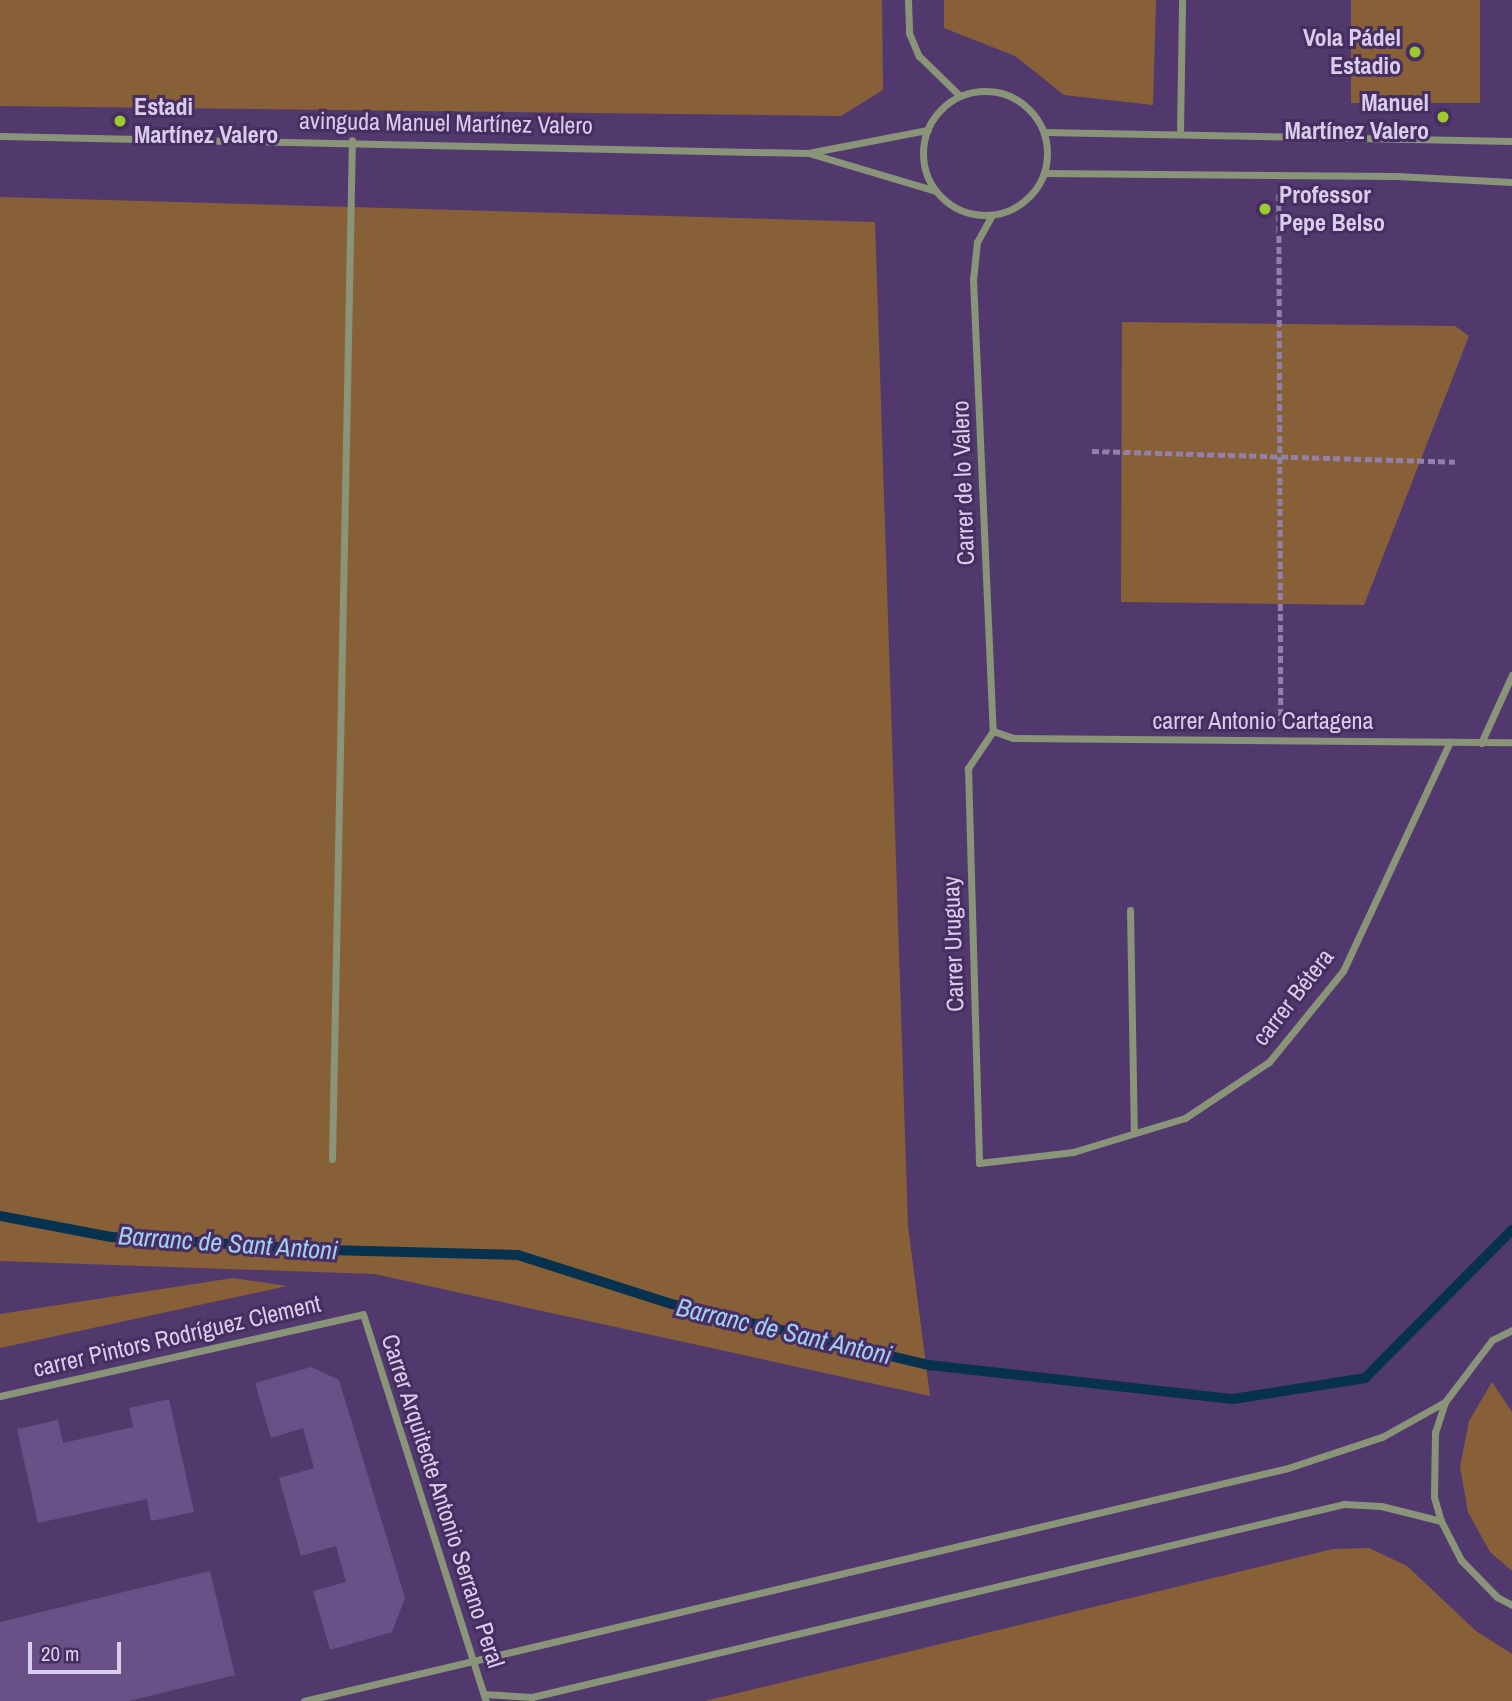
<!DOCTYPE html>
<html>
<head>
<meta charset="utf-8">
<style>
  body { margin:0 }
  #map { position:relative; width:1512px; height:1701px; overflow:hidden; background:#51396d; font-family:"Archivo Narrow",sans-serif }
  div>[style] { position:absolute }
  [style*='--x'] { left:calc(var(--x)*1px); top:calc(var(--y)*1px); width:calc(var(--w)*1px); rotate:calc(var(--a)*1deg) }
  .green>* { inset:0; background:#886038; transform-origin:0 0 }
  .stream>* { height:10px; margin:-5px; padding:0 5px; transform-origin:5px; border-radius:5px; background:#06324f }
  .building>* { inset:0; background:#695086 }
  .path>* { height:4.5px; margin-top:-2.25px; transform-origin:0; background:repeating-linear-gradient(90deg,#9280aa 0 7px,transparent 0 10.5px) }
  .street>* { height:7px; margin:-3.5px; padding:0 3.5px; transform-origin:3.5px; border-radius:3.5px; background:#8a9479 }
  .street>.ring { margin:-3.5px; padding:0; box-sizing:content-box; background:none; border:7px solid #8a9479; border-radius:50% }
  .dots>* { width:19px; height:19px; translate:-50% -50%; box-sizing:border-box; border:4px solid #462e61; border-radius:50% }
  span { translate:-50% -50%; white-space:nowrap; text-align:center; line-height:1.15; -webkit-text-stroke:6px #462e61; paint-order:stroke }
  .poi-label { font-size:24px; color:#dacdec; font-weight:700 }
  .right { translate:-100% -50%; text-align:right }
  .left { translate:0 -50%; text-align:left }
  .street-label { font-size:24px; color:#dacdec }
  .water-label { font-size:26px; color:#a1cef3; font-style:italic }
  .scale { position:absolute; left:28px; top:1642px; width:93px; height:32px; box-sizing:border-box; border:4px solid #dacdec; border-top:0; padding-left:9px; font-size:21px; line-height:24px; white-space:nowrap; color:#dacdec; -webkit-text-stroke:5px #462e61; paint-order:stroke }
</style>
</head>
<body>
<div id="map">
  <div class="green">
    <i style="clip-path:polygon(0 0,882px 0,883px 90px,841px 116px,0 106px)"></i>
    <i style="clip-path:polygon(944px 0,1156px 0,1153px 105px,1064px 95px,1015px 56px,944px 28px)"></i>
    <i style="left:1351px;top:0;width:129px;height:103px"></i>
    <i style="clip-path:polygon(0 197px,875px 222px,908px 1226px,930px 1396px,374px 1274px,0 1261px)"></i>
    <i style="clip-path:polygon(1122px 322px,1455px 326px,1469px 336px,1364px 605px,1121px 602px)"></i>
    <i style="clip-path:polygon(233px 1278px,287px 1286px,0 1348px,0 1314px)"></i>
    <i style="clip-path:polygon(1492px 1382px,1512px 1412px,1512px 1571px,1490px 1552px,1468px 1512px,1460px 1467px,1469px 1421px)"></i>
    <i style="clip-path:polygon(1369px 1548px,1407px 1566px,1476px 1631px,1512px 1654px,1512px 1701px,705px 1701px,1333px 1549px)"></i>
  </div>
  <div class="stream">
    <i style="--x:0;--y:1216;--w:113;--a:10.7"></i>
    <i style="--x:111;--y:1237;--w:218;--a:3.4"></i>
    <i style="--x:329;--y:1250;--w:189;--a:1.5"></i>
    <i style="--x:518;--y:1255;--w:162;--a:17.7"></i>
    <i style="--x:672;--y:1304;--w:264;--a:13.4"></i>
    <i style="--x:929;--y:1365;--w:306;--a:6.4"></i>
    <i style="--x:1233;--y:1399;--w:134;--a:-9"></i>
    <i style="--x:1365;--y:1378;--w:209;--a:-45.2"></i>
  </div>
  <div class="building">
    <i style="clip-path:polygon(311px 1367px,339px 1380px,405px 1598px,392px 1632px,330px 1650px,313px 1591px,346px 1582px,336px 1546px,301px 1556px,279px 1478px,314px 1468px,303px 1428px,271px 1438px,255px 1383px)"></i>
    <i style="clip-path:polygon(169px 1399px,194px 1512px,151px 1521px,147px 1499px,38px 1523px,17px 1429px,58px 1420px,63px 1443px,133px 1427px,129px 1408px)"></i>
    <i style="clip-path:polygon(210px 1571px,235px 1675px,129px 1701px,0 1701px,0 1622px)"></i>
  </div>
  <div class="path">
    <i style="--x:1279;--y:194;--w:527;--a:89.78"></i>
    <i style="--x:1092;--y:451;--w:363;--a:1.7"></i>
  </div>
  <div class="street">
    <i style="--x:908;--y:0;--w:33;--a:88"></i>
    <i style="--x:909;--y:33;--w:25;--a:67"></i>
    <i style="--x:919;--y:56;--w:57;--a:44.3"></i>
    <i class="ring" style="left:923px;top:91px;width:117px;height:117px"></i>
    <i style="--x:1044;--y:132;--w:468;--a:1.1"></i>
    <i style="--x:1180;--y:133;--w:133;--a:-89.1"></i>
    <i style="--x:0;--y:136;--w:808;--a:1.21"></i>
    <i style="--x:808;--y:153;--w:122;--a:-10.9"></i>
    <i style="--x:812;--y:154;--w:129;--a:16.6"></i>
    <i style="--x:1044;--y:173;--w:352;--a:0.5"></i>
    <i style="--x:1396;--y:176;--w:116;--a:3"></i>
    <i style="--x:992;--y:215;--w:31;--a:119"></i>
    <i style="--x:977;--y:242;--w:37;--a:96"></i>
    <i style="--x:973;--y:279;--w:452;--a:87.5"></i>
    <i style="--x:993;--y:731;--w:45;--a:124"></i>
    <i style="--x:968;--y:768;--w:395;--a:88.4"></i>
    <i style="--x:979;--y:1163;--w:95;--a:-6.7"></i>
    <i style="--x:1073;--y:1152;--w:117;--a:-16.9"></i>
    <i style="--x:1185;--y:1118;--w:101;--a:-33.7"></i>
    <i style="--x:1269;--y:1062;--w:117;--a:-50.9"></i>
    <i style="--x:1343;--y:971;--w:253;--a:-65"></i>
    <i style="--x:993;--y:731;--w:21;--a:19"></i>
    <i style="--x:1013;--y:738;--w:499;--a:0.5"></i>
    <i style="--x:1481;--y:743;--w:75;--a:-65.5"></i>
    <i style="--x:1130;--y:910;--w:223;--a:89"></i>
    <i style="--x:332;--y:1159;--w:1019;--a:-88.88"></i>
    <i style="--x:1512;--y:1330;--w:22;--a:153"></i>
    <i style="--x:1492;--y:1340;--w:78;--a:127.2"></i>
    <i style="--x:1445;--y:1402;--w:32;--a:108"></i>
    <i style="--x:1435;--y:1432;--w:65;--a:90.9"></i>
    <i style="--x:1434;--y:1497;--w:25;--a:74"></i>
    <i style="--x:1441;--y:1521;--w:44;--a:62.9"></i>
    <i style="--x:1461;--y:1560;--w:52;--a:45.8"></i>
    <i style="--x:1497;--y:1597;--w:17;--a:28"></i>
    <i style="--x:0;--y:1396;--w:372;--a:-12.7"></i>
    <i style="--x:363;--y:1314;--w:406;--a:72.4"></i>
    <i style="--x:484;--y:1694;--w:48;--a:3.6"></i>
    <i style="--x:532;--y:1697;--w:835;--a:-13.37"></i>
    <i style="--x:1344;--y:1504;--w:37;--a:3"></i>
    <i style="--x:1381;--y:1506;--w:62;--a:14"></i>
    <i style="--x:304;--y:1701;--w:1011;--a:-13.32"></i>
    <i style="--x:1288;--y:1468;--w:99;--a:-18.3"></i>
    <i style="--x:1382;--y:1437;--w:72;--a:-29.1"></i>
  </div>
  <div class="dots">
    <i style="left:1415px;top:52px;background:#9fca2c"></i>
    <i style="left:1443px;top:117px;background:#9fca2c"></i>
    <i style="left:120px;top:121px;background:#9fca2c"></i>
    <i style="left:1265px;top:209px;background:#9fca2c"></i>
  </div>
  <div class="poi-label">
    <span class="right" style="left:1401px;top:52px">Vola Pádel<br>Estadio</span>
    <span class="right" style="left:1429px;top:117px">Manuel<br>Martínez Valero</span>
    <span class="left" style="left:134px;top:121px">Estadi<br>Martínez Valero</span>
    <span class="left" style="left:1279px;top:209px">Professor<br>Pepe Belso</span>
  </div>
  <div class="street-label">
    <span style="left:446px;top:123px;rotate:1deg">avinguda Manuel Martínez Valero</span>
    <span style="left:963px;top:483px;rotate:-92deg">Carrer de lo Valero</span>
    <span style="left:1263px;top:721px">carrer Antonio Cartagena</span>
    <span style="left:953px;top:944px;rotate:-92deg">Carrer Uruguay</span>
    <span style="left:1293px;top:997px;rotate:-52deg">carrer Bétera</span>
    <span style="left:177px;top:1336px;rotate:-13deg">carrer Pintors Rodríguez Clement</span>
    <span style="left:443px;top:1501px;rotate:72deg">Carrer Arquitecte Antonio Serrano Peral</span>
  </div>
  <div class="water-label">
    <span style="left:228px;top:1243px;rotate:4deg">Barranc de Sant Antoni</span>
    <span style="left:784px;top:1331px;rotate:13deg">Barranc de Sant Antoni</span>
  </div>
  <div class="scale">20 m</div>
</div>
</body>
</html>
